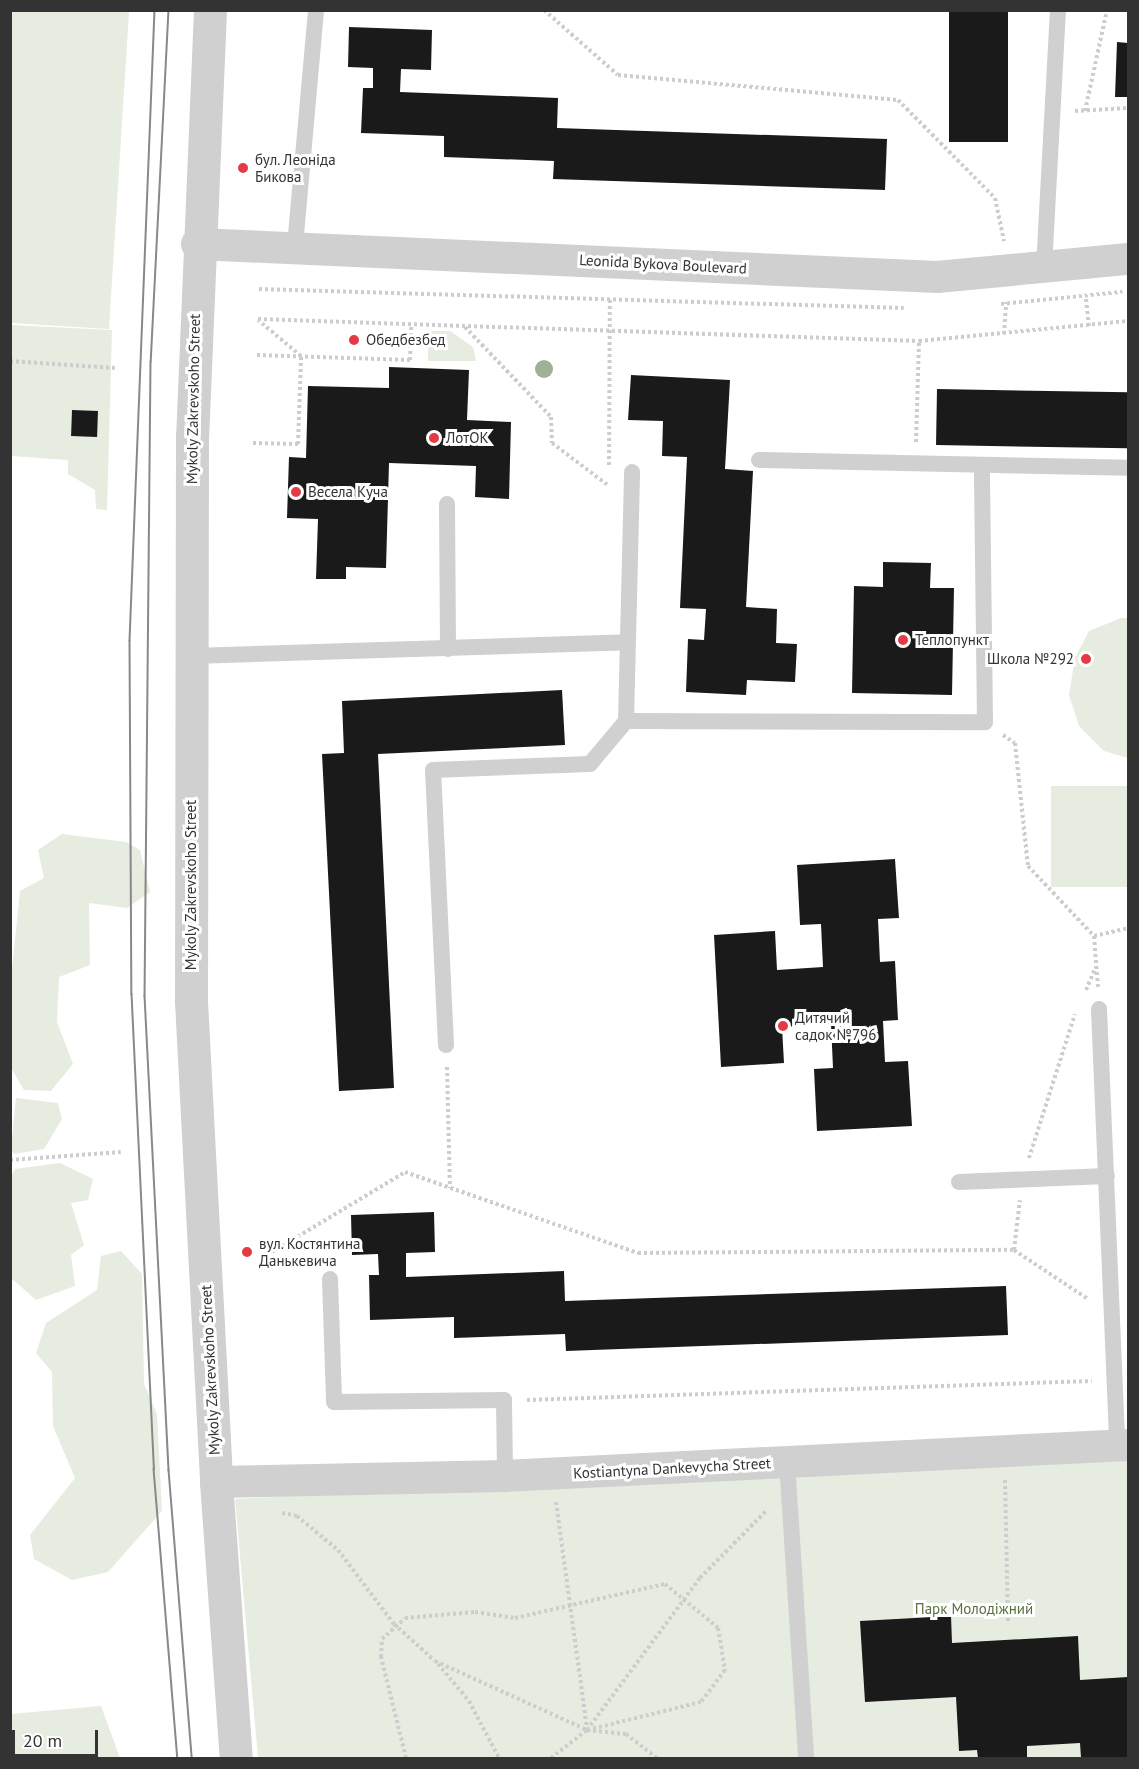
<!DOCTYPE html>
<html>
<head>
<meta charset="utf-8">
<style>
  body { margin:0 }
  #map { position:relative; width:1139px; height:1769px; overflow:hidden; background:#fff; font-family:"PT Sans",sans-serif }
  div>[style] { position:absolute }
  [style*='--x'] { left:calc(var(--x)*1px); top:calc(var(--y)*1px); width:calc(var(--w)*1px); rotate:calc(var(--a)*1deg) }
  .green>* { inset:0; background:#e6ecdf; transform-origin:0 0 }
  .building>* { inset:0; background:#1a1a1a; transform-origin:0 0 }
  .path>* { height:4px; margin-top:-2px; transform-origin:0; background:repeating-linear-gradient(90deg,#cdcdcd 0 3px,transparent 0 6px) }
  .service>* { height:16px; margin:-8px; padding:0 8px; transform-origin:8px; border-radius:8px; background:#d0d0d0 }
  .minor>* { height:32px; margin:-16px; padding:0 16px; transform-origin:16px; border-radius:16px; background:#d0d0d0 }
  .tertiary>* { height:33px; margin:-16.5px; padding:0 16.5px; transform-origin:16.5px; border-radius:16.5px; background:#d0d0d0 }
  .tram>* { height:1.5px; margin:-0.75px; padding:0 0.75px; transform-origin:0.75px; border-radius:0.75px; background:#888 }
  .trees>* { width:18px; height:18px; margin:-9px; border-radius:50%; background:#a2b095 }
  .dots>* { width:16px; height:16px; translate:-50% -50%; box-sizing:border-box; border:3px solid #fff; border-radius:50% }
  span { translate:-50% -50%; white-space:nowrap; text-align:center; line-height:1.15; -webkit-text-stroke:6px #fff; paint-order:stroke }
  .poi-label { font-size:15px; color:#333 }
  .left { translate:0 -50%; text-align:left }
  .right { translate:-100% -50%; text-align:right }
  .street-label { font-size:15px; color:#333 }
  .park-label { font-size:15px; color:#56703f }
  .frame { position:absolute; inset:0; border:12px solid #333; pointer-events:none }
  .scale { position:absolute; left:12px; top:1730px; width:86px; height:27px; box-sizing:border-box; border:3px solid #333; border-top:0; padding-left:8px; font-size:18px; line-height:21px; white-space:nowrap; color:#333; -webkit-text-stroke:4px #fff; paint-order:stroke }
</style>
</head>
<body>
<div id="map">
  <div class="green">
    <i style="clip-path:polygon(10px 11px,129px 11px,109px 329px,11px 323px)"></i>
    <i style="clip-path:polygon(10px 325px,112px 330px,107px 510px,96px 509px,95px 490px,68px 474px,68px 460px,11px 456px)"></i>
    <i style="clip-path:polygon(428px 331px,450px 331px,473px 347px,476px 361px,428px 361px)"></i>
    <i style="clip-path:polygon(1121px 618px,1128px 618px,1128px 758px,1104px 751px,1079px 726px,1069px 695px,1075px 658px,1089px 631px)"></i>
    <i style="left:1128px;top:786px;width:101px;height:77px;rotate:90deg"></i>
    <i style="clip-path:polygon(62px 834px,126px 842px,140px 850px,150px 892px,127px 908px,89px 903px,90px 965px,59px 977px,57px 1022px,73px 1064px,51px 1091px,24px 1090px,10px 1066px,11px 979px,20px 891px,44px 878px,38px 850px)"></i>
    <i style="clip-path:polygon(16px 1098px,58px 1103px,62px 1119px,44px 1149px,14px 1154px,11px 1149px)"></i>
    <i style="clip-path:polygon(60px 1163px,93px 1179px,88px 1200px,71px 1203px,84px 1245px,71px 1255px,75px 1286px,36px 1300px,11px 1278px,11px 1177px,15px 1169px)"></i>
    <i style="clip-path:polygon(121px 1251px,142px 1274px,144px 1384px,157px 1414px,162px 1511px,108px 1572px,72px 1580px,34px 1559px,30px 1535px,75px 1478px,53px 1426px,52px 1372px,36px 1353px,46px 1323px,97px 1290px,101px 1256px)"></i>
    <i style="clip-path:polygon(1128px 1451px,1128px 1758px,258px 1758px,235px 1499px)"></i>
    <i style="clip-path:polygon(101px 1706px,120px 1758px,11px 1758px,11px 1714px)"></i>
  </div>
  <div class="building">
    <i style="left:949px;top:10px;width:59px;height:132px"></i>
    <i style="clip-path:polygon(349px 27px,432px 30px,431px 70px,401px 69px,400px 92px,558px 98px,557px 128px,887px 139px,885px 190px,553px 179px,554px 161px,444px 157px,444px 136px,361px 133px,363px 88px,373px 88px,373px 68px,348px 67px)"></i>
    <i style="clip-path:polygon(1117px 42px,1128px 43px,1128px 97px,1115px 97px)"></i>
    <i style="clip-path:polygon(389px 367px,469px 370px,467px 420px,511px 422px,509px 499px,475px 497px,476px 466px,389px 463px,386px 568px,346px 567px,346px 579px,316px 579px,318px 519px,287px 518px,289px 457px,306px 458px,308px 386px,389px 388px)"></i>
    <i style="clip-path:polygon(631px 375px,730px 380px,725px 469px,753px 471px,746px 607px,777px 609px,776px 643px,797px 644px,795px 682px,747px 680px,746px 695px,686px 692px,688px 639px,704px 640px,706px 609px,680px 608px,687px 457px,662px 456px,663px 421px,628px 420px)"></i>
    <i style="left:937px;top:389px;width:191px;height:56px;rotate:1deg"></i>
    <i style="left:72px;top:410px;width:26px;height:26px;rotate:2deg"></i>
    <i style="clip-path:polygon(883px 562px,931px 563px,930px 588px,954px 588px,952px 695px,852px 693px,854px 586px,883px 587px)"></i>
    <i style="clip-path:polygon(562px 690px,565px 745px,378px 754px,394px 1088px,339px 1091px,322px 754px,344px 753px,342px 701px)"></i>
    <i style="clip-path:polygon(895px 859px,899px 918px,878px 919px,880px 962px,895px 961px,898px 1020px,883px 1021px,885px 1062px,908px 1061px,912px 1126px,817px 1131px,814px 1069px,833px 1068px,831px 1024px,782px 1027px,784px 1063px,721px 1067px,714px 935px,775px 931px,777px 970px,823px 967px,821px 924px,800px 925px,797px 865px)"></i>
    <i style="clip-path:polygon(434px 1212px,435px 1252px,406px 1253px,406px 1277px,564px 1271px,565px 1301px,1006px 1286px,1008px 1335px,566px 1351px,565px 1334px,454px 1338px,454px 1317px,370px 1320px,369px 1275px,379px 1275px,378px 1254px,352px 1255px,351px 1215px)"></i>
    <i style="clip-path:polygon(951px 1616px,952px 1643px,1078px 1636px,1080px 1680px,1128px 1677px,1128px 1758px,1081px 1758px,1080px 1743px,1027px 1746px,1027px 1758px,978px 1758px,977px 1750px,959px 1751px,956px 1697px,865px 1702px,860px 1621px)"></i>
  </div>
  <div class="path">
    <i style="--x:544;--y:10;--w:98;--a:41.3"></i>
    <i style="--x:618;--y:75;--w:281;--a:5.1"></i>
    <i style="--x:898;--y:100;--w:138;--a:45.3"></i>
    <i style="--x:995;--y:198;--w:44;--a:78.2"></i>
    <i style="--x:1075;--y:111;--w:53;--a:-3.2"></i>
    <i style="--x:1085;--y:111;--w:103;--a:-77.7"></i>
    <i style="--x:259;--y:289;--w:645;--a:1.69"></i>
    <i style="--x:1086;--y:299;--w:29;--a:84"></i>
    <i style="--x:1001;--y:304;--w:122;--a:-5.7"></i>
    <i style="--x:258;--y:319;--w:661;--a:1.91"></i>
    <i style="--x:919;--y:341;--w:210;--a:-5.5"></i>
    <i style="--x:465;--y:327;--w:124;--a:46.3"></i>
    <i style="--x:551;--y:417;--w:26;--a:88"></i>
    <i style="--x:552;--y:443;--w:71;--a:37"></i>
    <i style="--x:1004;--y:334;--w:32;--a:-86"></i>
    <i style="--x:257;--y:355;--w:153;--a:1.9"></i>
    <i style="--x:410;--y:360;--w:35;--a:-88"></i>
    <i style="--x:10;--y:361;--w:105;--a:3.8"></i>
    <i style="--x:916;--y:442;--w:101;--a:-88.3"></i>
    <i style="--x:253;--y:443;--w:45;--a:1.3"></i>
    <i style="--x:298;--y:444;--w:88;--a:-88"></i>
    <i style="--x:301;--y:356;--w:56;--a:-140.1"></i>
    <i style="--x:609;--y:465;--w:167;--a:-89.7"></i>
    <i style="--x:1003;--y:735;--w:14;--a:34"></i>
    <i style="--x:1015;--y:743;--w:124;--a:84"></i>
    <i style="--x:1028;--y:866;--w:96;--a:46.7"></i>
    <i style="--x:1094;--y:936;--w:51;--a:85.5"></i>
    <i style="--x:1094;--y:936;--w:35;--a:-13"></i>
    <i style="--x:1086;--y:990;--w:25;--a:-67"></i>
    <i style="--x:447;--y:1067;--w:121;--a:88.6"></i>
    <i style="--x:1029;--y:1158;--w:151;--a:-72.3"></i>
    <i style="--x:10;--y:1160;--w:111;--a:-4.1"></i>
    <i style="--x:1014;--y:1250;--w:50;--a:-83.2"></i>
    <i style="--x:272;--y:1252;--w:155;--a:-31"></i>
    <i style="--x:405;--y:1172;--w:247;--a:19.2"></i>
    <i style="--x:638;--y:1253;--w:376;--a:-0.5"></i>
    <i style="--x:1014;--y:1250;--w:89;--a:33.5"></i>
    <i style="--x:527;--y:1400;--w:565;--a:-1.93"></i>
    <i style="--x:1005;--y:1480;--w:142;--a:88.8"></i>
    <i style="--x:556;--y:1502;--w:229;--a:82.2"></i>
    <i style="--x:282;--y:1513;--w:15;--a:11"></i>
    <i style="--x:297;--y:1516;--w:53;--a:39.7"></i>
    <i style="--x:338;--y:1550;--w:93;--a:52.9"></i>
    <i style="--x:394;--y:1624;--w:55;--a:42.1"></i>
    <i style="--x:435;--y:1661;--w:167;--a:24.4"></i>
    <i style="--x:587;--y:1730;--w:39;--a:6"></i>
    <i style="--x:626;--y:1734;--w:39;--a:38"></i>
    <i style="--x:438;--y:1664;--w:48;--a:50"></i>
    <i style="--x:469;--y:1701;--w:64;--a:62.2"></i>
    <i style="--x:406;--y:1758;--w:104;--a:-103.9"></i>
    <i style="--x:381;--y:1657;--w:18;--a:-87"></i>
    <i style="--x:382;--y:1639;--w:31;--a:-42"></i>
    <i style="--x:405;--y:1618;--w:70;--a:-4.9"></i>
    <i style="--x:475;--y:1612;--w:40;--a:8.5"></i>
    <i style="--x:515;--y:1618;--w:154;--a:-12.8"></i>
    <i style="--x:665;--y:1584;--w:69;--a:39.7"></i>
    <i style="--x:718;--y:1628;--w:43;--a:80.5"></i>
    <i style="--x:725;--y:1670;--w:40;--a:127"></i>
    <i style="--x:701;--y:1702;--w:117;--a:166.2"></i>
    <i style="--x:551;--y:1758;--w:46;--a:-37.9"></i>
    <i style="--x:587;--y:1730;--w:189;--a:-53.4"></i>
    <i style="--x:700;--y:1578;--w:95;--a:-45.4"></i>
  </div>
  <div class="service">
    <i style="--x:295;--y:246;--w:237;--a:-84.9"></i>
    <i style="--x:1044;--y:268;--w:258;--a:-86.9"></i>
    <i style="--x:759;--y:460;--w:369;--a:1.2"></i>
    <i style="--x:447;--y:504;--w:145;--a:89.6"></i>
    <i style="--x:192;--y:656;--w:436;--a:-1.8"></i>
    <i style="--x:626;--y:721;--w:359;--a:0.2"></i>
    <i style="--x:985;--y:722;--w:257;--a:-90.7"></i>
    <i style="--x:1099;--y:1009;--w:437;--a:87.6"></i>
    <i style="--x:446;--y:1045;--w:275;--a:-92.7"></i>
    <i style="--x:433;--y:770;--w:157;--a:-2.2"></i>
    <i style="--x:590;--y:764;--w:56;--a:-50.1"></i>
    <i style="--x:626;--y:721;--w:249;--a:-88.6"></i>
    <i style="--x:959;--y:1182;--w:148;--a:-2.3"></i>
    <i style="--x:330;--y:1279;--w:123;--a:88.1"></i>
    <i style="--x:334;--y:1402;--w:170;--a:-0.7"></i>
    <i style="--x:504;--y:1400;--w:76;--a:89.2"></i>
    <i style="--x:787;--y:1462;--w:297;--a:86.3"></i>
  </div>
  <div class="minor">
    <i style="--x:197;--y:244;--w:741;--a:2.55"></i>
    <i style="--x:937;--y:277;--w:192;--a:-5.4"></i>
    <i style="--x:216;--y:1482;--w:289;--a:-1.2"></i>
    <i style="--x:505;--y:1476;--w:624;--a:-2.85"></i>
  </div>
  <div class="tertiary">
    <i style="--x:210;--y:10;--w:426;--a:92.4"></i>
    <i style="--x:192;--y:436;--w:565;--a:90.1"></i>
    <i style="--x:191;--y:1001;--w:482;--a:87"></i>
    <i style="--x:216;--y:1482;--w:277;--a:85.9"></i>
  </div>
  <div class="tram">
    <i style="--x:155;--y:10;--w:631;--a:92.27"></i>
    <i style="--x:130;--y:641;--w:353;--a:89.7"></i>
    <i style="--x:132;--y:994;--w:476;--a:87.3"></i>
    <i style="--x:154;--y:1469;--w:290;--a:85.3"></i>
    <i style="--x:169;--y:10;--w:352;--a:92.9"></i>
    <i style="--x:151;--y:362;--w:634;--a:90.54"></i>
    <i style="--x:145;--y:996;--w:475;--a:87.1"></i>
    <i style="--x:169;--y:1470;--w:289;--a:85.4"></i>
  </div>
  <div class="trees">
    <i style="left:544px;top:369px"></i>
  </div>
  <div class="dots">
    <i style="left:243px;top:168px;background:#e63946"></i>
    <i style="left:354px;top:340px;background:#e63946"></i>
    <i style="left:434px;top:438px;background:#e63946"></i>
    <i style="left:296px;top:492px;background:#e63946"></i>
    <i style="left:903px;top:640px;background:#e63946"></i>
    <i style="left:1086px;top:659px;background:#e63946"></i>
    <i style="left:783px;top:1026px;background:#e63946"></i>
    <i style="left:247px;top:1252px;background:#e63946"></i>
  </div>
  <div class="poi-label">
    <span class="left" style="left:255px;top:168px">бул. Леоніда<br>Бикова</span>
    <span class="left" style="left:366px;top:340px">Обедбезбед</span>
    <span class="left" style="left:446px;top:438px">ЛотОК</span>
    <span class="left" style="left:308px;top:492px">Весела Куча</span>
    <span class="left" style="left:915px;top:640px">Теплопункт</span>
    <span class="right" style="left:1074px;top:659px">Школа №292</span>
    <span class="left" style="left:795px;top:1026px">Дитячий<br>садок №796</span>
    <span class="left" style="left:259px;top:1252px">вул. Костянтина<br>Данькевича</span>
  </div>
  <div class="street-label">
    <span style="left:663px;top:264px;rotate:3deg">Leonida Bykova Boulevard</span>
    <span style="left:193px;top:399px;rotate:-89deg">Mykoly Zakrevskoho Street</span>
    <span style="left:191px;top:885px;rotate:-90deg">Mykoly Zakrevskoho Street</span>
    <span style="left:210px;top:1370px;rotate:-93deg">Mykoly Zakrevskoho Street</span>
    <span style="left:672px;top:1468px;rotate:-3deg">Kostiantyna Dankevycha Street</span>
  </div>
  <div class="park-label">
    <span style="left:974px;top:1609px">Парк Молодіжний</span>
  </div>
  <div class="frame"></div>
  <div class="scale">20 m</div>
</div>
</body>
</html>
